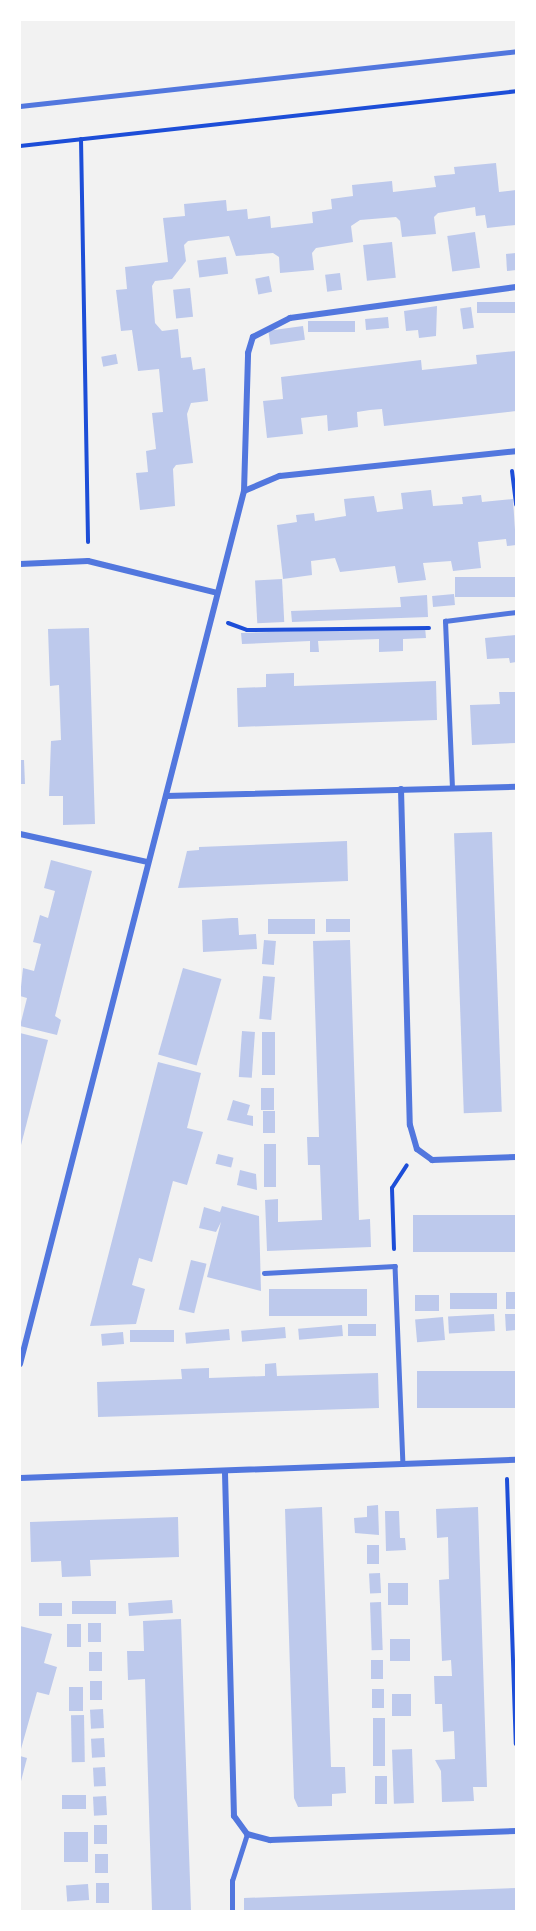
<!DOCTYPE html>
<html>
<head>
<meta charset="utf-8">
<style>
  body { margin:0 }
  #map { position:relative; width:536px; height:1931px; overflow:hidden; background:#f2f2f2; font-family:"Source Sans 3",sans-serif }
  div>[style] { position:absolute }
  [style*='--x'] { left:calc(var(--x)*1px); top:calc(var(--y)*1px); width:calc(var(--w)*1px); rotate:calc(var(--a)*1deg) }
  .building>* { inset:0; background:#bdc9ec; transform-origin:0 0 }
  .path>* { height:4px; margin:-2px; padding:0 2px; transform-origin:2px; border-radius:2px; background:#1d4ed8 }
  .service>* { height:4.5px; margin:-2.25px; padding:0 2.25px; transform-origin:2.25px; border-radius:2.25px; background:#5277de }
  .minor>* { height:6px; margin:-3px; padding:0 3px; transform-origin:3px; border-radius:3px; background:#5277de }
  span { translate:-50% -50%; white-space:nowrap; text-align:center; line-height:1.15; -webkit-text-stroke:6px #fff; paint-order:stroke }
  .frame { position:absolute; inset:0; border:21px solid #fff; pointer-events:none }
</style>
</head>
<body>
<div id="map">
  <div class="building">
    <i style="clip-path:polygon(496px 163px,499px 192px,516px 190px,516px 225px,487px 228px,485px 215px,476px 216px,475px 207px,438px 213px,434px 217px,436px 234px,402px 237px,400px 221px,396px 217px,360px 220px,351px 226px,353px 242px,316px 248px,312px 253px,314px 270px,280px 273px,279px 257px,273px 253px,236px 256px,229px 236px,188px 241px,184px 245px,186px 261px,172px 279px,155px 281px,152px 286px,155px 323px,162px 331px,178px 329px,181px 358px,191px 357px,193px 370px,205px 368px,208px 401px,191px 403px,187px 414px,193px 463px,176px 465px,173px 469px,175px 506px,140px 510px,136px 473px,148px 472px,146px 451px,156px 449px,152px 413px,163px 412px,159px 369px,138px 371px,132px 330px,121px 331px,116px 290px,127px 289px,125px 267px,168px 262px,163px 218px,185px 216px,184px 204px,226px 200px,227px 211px,247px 209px,248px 219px,270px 216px,271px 228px,313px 223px,312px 212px,332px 209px,331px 199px,353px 196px,352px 185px,392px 181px,393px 192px,436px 187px,434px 176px,455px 174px,454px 167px)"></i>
    <i style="left:475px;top:232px;width:36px;height:28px;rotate:82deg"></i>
    <i style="left:392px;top:242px;width:36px;height:29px;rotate:84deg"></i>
    <i style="clip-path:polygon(516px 253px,516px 270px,507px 271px,506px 254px)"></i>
    <i style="left:226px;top:257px;width:17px;height:29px;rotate:83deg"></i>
    <i style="left:340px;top:273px;width:17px;height:15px;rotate:83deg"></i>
    <i style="left:269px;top:276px;width:16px;height:14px;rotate:79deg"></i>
    <i style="left:190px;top:288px;width:29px;height:17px;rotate:84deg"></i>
    <i style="left:516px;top:302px;width:11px;height:39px;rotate:90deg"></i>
    <i style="clip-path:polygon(437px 306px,436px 336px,419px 338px,418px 330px,406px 331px,404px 311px)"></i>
    <i style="left:471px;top:307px;width:21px;height:11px;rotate:82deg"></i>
    <i style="left:388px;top:317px;width:11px;height:23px;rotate:85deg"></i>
    <i style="left:355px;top:321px;width:11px;height:47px;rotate:90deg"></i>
    <i style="left:303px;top:326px;width:14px;height:35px;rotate:82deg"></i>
    <i style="clip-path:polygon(516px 351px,516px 411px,384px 426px,382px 409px,370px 410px,357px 412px,358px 427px,328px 431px,327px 415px,301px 418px,303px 434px,267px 438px,263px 401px,283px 399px,281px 377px,421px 360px,422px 370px,477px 364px,476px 355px)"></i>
    <i style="left:116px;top:354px;width:10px;height:15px;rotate:79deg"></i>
    <i style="clip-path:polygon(431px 490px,433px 506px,463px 504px,462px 497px,481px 495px,482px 502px,513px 499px,516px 545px,507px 546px,506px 539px,478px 542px,481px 568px,453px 571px,451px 561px,423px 563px,426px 580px,398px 583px,395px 566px,340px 572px,335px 558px,311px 561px,312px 575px,283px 579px,277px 525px,297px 522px,296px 515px,314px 513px,315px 521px,346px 516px,344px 499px,374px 496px,377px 512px,403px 509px,401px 493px)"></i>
    <i style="left:516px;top:577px;width:20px;height:61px;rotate:90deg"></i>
    <i style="left:282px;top:579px;width:43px;height:27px;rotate:87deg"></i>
    <i style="left:454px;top:594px;width:11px;height:22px;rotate:85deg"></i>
    <i style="clip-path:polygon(427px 595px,428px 617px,292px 622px,291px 611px,401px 607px,400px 597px)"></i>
    <i style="clip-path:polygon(425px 627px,426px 638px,403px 639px,403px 651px,379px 652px,379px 639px,318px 641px,319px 652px,310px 652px,310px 641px,242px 644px,241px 633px)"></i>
    <i style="clip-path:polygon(89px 628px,95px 824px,63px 825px,63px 796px,49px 796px,51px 741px,61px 740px,59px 685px,50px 686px,48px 629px)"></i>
    <i style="clip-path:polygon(516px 635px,516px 662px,510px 663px,509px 658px,487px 659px,485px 638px)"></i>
    <i style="clip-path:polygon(294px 673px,294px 686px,436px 681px,437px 720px,238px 727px,237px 688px,266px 687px,266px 674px)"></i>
    <i style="clip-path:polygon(499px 692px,516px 692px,516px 743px,472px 745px,470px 705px,500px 704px)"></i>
    <i style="clip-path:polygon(20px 760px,24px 760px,25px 784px,20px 784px)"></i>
    <i style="left:492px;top:832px;width:280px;height:38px;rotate:88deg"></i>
    <i style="clip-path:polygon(347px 841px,348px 881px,178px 888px,187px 851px,199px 850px,199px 847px)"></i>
    <i style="clip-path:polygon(51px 860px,92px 871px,55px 1016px,61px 1020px,57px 1035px,20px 1026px,27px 998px,20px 996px,23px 968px,34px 971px,41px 944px,33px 942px,40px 915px,48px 918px,55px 891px,44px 888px)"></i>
    <i style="clip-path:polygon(232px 918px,238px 918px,239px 935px,256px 934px,257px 949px,203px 952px,202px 920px)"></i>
    <i style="left:315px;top:919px;width:15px;height:47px;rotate:90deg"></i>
    <i style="left:350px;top:919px;width:13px;height:24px;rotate:90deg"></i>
    <i style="left:264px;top:940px;width:12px;height:24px;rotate:5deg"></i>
    <i style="clip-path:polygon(350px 940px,359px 1220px,370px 1219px,371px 1247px,267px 1251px,265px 1200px,278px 1199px,278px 1222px,322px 1220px,320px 1165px,308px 1165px,307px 1137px,319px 1137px,313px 941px)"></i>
    <i style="left:183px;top:968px;width:40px;height:90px;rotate:16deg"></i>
    <i style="left:263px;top:976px;width:12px;height:43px;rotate:5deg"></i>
    <i style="left:242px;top:1031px;width:13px;height:46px;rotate:4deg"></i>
    <i style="left:262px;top:1032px;width:13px;height:43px"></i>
    <i style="clip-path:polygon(20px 1033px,48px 1040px,20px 1149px)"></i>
    <i style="clip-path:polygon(158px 1062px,201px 1073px,187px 1128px,203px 1132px,187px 1185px,173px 1181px,152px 1262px,139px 1258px,132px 1285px,145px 1289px,136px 1324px,90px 1326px)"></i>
    <i style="left:261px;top:1088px;width:13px;height:22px"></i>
    <i style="clip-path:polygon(233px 1100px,250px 1105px,247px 1115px,253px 1116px,253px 1126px,227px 1120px)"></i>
    <i style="left:263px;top:1111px;width:12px;height:22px"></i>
    <i style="left:264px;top:1144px;width:12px;height:43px"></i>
    <i style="left:218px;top:1154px;width:16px;height:10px;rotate:14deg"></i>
    <i style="clip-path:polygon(240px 1170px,256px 1174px,257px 1190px,237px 1185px)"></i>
    <i style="clip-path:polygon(222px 1206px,259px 1216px,261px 1291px,207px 1277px,221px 1222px,216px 1232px,199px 1228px,204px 1207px,220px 1212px)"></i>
    <i style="left:516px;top:1215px;width:37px;height:103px;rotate:90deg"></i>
    <i style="left:191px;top:1260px;width:16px;height:51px;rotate:14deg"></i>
    <i style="left:367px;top:1289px;width:27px;height:98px;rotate:90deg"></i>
    <i style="left:506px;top:1292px;width:10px;height:17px"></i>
    <i style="left:497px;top:1293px;width:16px;height:47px;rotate:90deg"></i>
    <i style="left:415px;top:1295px;width:24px;height:16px"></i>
    <i style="left:494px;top:1314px;width:17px;height:46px;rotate:87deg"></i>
    <i style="clip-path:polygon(505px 1314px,516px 1314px,516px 1330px,506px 1331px)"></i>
    <i style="left:443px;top:1317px;width:23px;height:28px;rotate:85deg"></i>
    <i style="left:376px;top:1324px;width:12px;height:28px;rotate:90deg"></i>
    <i style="left:342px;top:1325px;width:11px;height:44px;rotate:85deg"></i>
    <i style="left:285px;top:1327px;width:11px;height:44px;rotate:85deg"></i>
    <i style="left:229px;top:1329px;width:11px;height:44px;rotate:85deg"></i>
    <i style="left:174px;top:1330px;width:12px;height:44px;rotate:90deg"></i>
    <i style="left:123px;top:1332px;width:12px;height:22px;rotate:85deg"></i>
    <i style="clip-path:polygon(276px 1363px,277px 1376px,378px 1373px,379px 1408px,98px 1417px,97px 1382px,182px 1379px,181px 1369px,209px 1368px,209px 1378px,265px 1376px,265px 1364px)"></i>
    <i style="left:516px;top:1371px;width:37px;height:99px;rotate:90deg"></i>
    <i style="clip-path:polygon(378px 1505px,379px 1535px,355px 1533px,354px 1518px,367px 1517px,367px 1506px)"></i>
    <i style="clip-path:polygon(322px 1507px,331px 1767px,345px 1767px,346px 1793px,332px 1794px,332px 1806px,298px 1807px,294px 1798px,285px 1509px)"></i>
    <i style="clip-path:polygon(478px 1507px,487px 1787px,473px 1787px,474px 1801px,442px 1802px,441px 1771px,435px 1760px,455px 1759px,454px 1731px,443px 1732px,442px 1704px,435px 1704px,434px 1676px,452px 1676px,451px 1660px,442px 1661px,439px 1580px,449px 1579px,448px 1537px,437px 1538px,436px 1509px)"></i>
    <i style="clip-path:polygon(385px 1511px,399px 1511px,400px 1538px,405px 1538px,406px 1550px,386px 1551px)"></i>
    <i style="clip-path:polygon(178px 1517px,179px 1557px,90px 1560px,91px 1576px,62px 1577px,61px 1561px,31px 1562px,30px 1522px)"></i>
    <i style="left:367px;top:1545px;width:12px;height:19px"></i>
    <i style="left:380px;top:1573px;width:20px;height:11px;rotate:87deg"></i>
    <i style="left:408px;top:1583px;width:22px;height:20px;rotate:90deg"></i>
    <i style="left:172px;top:1600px;width:13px;height:44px;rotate:86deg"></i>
    <i style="left:116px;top:1601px;width:13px;height:44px;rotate:90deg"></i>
    <i style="left:381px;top:1602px;width:48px;height:11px;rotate:88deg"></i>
    <i style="left:39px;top:1603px;width:23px;height:13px"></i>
    <i style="clip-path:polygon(181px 1619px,191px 1910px,152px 1911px,145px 1679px,128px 1680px,127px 1651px,144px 1651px,143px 1621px)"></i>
    <i style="left:88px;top:1623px;width:13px;height:19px"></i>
    <i style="left:67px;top:1624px;width:14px;height:23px"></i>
    <i style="clip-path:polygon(20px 1626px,52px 1634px,44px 1663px,57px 1667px,49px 1695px,37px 1692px,21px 1749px)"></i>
    <i style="left:390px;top:1639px;width:20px;height:22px"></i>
    <i style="left:89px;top:1652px;width:13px;height:19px"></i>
    <i style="left:371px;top:1660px;width:12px;height:19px"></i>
    <i style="left:90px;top:1681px;width:12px;height:19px"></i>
    <i style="left:69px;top:1687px;width:14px;height:24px"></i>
    <i style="left:372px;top:1689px;width:12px;height:19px"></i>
    <i style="left:392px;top:1694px;width:19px;height:22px"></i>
    <i style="left:103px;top:1709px;width:19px;height:13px;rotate:87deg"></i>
    <i style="left:84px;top:1715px;width:47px;height:13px;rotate:89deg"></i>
    <i style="left:373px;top:1718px;width:12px;height:48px"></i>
    <i style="left:104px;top:1738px;width:19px;height:13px;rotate:87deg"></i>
    <i style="left:412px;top:1749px;width:54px;height:20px;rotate:88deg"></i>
    <i style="clip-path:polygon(20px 1756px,27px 1758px,20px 1785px)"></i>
    <i style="left:105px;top:1767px;width:19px;height:12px;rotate:87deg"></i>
    <i style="left:375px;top:1776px;width:12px;height:28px"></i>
    <i style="left:62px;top:1795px;width:24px;height:14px"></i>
    <i style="left:106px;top:1796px;width:19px;height:13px;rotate:87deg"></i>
    <i style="left:94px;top:1825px;width:13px;height:19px"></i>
    <i style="left:88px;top:1832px;width:30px;height:24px;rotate:90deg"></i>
    <i style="left:95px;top:1854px;width:13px;height:19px"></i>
    <i style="left:96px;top:1883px;width:13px;height:20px"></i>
    <i style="left:88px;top:1884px;width:16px;height:22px;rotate:86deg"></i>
    <i style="clip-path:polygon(516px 1888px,516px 1911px,244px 1911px,244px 1898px)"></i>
  </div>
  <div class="path">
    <i style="--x:81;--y:139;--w:403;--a:89"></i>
    <i style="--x:20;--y:146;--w:499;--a:-6.3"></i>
    <i style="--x:512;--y:471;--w:34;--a:83"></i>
    <i style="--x:228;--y:623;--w:20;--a:20"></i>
    <i style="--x:247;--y:630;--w:182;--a:-0.6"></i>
    <i style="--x:394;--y:1249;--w:61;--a:-91.9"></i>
    <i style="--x:392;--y:1188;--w:27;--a:-57"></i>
    <i style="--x:507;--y:1479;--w:265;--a:88.1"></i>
  </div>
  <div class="service">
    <i style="--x:20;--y:106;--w:499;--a:-6.3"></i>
    <i style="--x:452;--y:788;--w:167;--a:-92.4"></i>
    <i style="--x:445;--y:621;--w:72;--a:-7.2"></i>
    <i style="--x:264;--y:1273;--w:131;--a:-3.1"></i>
    <i style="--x:395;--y:1266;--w:198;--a:87.7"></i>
    <i style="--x:232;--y:1912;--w:31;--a:-90"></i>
    <i style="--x:232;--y:1881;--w:49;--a:-72.3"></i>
  </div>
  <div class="minor">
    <i style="--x:244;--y:491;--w:39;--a:-23"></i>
    <i style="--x:280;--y:476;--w:237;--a:-6"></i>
    <i style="--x:20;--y:564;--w:68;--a:-2.5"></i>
    <i style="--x:88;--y:561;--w:133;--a:13.9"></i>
    <i style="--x:401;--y:789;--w:336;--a:88.5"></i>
    <i style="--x:410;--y:1125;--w:25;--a:74"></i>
    <i style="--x:417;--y:1149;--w:19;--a:36"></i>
    <i style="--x:432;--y:1160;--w:84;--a:-2"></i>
    <i style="--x:166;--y:796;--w:350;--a:-1.5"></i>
    <i style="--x:20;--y:834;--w:130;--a:12.4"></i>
    <i style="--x:20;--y:1364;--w:901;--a:-75.61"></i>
    <i style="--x:244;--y:491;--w:138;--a:-88.3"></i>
    <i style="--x:248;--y:353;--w:17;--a:-73"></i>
    <i style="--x:253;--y:337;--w:42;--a:-27.2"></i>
    <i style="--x:290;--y:318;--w:228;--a:-7.8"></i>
    <i style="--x:225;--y:1473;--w:343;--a:88.5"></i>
    <i style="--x:234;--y:1816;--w:22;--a:54"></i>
    <i style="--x:247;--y:1834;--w:24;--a:15"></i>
    <i style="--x:270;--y:1840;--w:246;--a:-2.1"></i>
    <i style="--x:20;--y:1478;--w:496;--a:-2.1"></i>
  </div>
  <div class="frame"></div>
</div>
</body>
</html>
